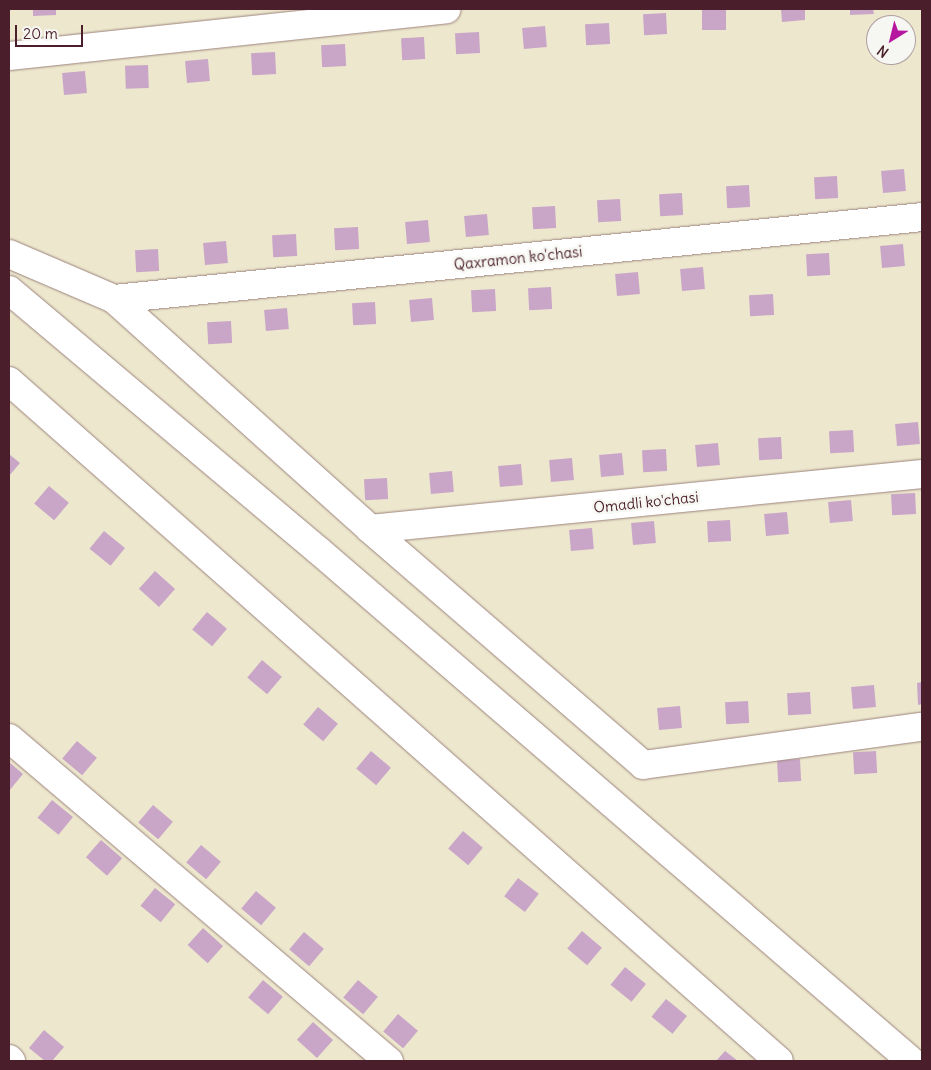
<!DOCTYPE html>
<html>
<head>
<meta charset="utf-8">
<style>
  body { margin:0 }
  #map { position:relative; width:931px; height:1070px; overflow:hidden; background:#ede7ce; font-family:Delius,sans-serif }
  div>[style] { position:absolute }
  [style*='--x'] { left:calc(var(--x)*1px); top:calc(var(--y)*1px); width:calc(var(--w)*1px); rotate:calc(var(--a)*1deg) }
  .building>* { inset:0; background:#c9a6c8; transform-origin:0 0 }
  .roads { filter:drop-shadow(0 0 1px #9c837c) drop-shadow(0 0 1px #9c837c) }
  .minor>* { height:28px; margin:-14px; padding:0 14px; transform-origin:14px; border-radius:14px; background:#fff }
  span { translate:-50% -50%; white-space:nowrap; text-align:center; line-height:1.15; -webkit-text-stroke:5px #f6f6f2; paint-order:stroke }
  .street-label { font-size:15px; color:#4a1f2b }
  .frame { position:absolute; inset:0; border:10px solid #4a1f2b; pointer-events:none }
  .north { position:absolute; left:866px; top:15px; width:50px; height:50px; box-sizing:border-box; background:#f6f6f2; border:1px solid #b1a0a2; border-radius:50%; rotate:216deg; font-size:14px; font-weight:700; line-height:20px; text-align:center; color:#4a1f2b }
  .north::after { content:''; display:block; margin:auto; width:18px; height:22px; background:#b5179e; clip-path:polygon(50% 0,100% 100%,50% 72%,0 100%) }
  .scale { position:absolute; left:15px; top:25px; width:68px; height:22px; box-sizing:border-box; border:2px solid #4a1f2b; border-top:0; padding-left:6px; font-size:15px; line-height:18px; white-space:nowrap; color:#4a1f2b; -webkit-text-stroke:4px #f6f6f2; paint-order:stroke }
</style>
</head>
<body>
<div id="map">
  <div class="building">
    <i style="clip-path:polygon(33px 9px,56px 9px,56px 15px,33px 16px)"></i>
    <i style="left:702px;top:9px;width:24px;height:21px"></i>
    <i style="clip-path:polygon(781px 9px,805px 9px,805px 20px,782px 22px)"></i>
    <i style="clip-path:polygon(850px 9px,873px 9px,874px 14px,850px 15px)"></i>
    <i style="left:666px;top:13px;width:21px;height:23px;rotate:87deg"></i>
    <i style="left:609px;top:23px;width:21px;height:24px;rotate:87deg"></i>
    <i style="left:545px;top:26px;width:21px;height:23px;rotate:85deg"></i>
    <i style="left:479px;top:32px;width:21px;height:24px;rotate:87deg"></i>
    <i style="left:424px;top:37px;width:22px;height:23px;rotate:87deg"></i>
    <i style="left:345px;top:44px;width:22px;height:24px;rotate:87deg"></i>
    <i style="left:275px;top:52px;width:22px;height:24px;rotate:87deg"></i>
    <i style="left:208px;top:59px;width:22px;height:23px;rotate:85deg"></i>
    <i style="left:148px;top:65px;width:23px;height:23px;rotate:88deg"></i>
    <i style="left:85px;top:71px;width:22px;height:23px;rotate:85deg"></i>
    <i style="left:904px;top:169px;width:22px;height:23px;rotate:85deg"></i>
    <i style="left:837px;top:176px;width:22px;height:23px;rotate:87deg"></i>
    <i style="left:749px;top:185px;width:22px;height:23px;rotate:87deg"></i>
    <i style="left:682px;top:193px;width:22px;height:23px;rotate:87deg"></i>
    <i style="left:620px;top:199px;width:22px;height:23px;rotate:87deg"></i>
    <i style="left:555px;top:206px;width:22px;height:23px;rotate:87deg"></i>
    <i style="left:487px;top:214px;width:21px;height:23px;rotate:85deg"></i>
    <i style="left:428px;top:220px;width:22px;height:23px;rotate:85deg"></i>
    <i style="left:358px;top:227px;width:22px;height:24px;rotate:87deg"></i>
    <i style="left:296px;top:234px;width:22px;height:24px;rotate:87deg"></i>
    <i style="left:226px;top:241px;width:22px;height:23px;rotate:85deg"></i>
    <i style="left:903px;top:244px;width:22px;height:23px;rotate:85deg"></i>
    <i style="left:158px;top:249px;width:22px;height:23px;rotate:87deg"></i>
    <i style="left:829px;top:253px;width:22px;height:23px;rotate:87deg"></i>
    <i style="left:703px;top:267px;width:22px;height:23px;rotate:85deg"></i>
    <i style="left:638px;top:272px;width:22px;height:23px;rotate:85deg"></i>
    <i style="left:551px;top:287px;width:22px;height:23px;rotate:87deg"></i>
    <i style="left:495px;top:289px;width:22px;height:24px;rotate:87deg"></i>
    <i style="left:773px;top:294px;width:21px;height:24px;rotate:87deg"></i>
    <i style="left:432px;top:298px;width:22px;height:23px;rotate:85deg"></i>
    <i style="left:375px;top:302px;width:22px;height:23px;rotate:87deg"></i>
    <i style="left:287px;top:308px;width:21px;height:23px;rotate:85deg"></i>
    <i style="left:231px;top:321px;width:22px;height:24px;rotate:87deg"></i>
    <i style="left:918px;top:422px;width:22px;height:23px;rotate:85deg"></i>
    <i style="left:853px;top:430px;width:22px;height:24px;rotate:87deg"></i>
    <i style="left:781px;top:437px;width:22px;height:23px;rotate:87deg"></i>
    <i style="left:718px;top:443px;width:22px;height:23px;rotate:85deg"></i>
    <i style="left:666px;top:449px;width:22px;height:24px;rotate:87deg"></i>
    <i style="left:622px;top:453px;width:22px;height:23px;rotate:85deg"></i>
    <i style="clip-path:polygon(9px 454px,20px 463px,9px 476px)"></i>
    <i style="left:572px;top:458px;width:22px;height:23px;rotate:85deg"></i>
    <i style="left:521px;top:464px;width:21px;height:23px;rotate:85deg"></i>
    <i style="left:452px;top:471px;width:21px;height:23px;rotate:85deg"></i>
    <i style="left:387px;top:478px;width:21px;height:23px;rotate:87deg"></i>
    <i style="left:49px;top:486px;width:26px;height:23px;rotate:40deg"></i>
    <i style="left:915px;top:493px;width:21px;height:24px;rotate:87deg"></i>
    <i style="left:851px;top:500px;width:21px;height:23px;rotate:85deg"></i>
    <i style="left:787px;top:512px;width:22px;height:23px;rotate:85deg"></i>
    <i style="left:730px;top:520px;width:21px;height:23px;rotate:87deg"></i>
    <i style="left:654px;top:521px;width:22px;height:23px;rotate:85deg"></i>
    <i style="left:592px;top:528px;width:21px;height:23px;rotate:85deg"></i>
    <i style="left:104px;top:531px;width:27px;height:23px;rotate:39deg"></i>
    <i style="left:155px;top:571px;width:27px;height:24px;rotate:42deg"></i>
    <i style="left:207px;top:612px;width:26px;height:23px;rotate:40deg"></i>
    <i style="left:262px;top:660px;width:26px;height:23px;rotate:40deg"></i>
    <i style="clip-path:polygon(922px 682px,922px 704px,918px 705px,917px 683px)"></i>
    <i style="left:874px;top:685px;width:22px;height:23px;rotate:85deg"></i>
    <i style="left:810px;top:692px;width:22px;height:23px;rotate:87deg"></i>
    <i style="left:748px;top:701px;width:22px;height:23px;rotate:87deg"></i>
    <i style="left:680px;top:706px;width:22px;height:23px;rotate:85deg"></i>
    <i style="left:318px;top:707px;width:26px;height:23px;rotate:40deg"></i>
    <i style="left:77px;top:741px;width:26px;height:23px;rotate:40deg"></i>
    <i style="left:371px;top:751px;width:26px;height:23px;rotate:40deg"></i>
    <i style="left:876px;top:751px;width:22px;height:23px;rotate:87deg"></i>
    <i style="left:800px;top:759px;width:22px;height:23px;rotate:87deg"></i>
    <i style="clip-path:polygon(9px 762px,23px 774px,9px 791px)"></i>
    <i style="left:52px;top:800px;width:27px;height:23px;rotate:39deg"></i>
    <i style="left:153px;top:805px;width:26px;height:23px;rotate:40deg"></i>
    <i style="left:463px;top:831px;width:26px;height:23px;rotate:40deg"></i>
    <i style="left:101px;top:840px;width:28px;height:23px;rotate:41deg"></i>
    <i style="left:201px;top:845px;width:26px;height:23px;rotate:40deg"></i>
    <i style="left:518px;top:878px;width:26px;height:23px;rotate:37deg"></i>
    <i style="left:155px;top:888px;width:26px;height:23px;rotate:39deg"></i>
    <i style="left:256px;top:891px;width:26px;height:23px;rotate:40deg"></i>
    <i style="left:203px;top:928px;width:27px;height:23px;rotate:42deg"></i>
    <i style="left:582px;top:931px;width:26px;height:23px;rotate:40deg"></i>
    <i style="left:304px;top:932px;width:26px;height:23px;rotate:40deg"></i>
    <i style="left:625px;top:967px;width:27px;height:23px;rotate:39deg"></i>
    <i style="left:263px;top:980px;width:26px;height:23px;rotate:40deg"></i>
    <i style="left:358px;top:980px;width:26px;height:23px;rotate:40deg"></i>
    <i style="left:666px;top:999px;width:27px;height:23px;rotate:39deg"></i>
    <i style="left:398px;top:1014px;width:26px;height:23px;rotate:40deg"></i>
    <i style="left:313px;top:1022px;width:27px;height:24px;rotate:42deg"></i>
    <i style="clip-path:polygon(44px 1030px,64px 1047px,52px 1061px,45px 1061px,29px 1048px)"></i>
    <i style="clip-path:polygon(725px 1051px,738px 1061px,716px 1061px)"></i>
  </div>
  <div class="roads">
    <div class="minor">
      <i style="--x:9;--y:56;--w:440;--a:-6.1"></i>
      <i style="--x:9;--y:254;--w:114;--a:23.2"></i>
      <i style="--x:114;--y:299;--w:344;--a:41.9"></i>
      <i style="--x:370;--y:529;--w:361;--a:40.8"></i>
      <i style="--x:643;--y:765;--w:282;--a:-7.8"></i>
      <i style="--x:9;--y:290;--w:405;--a:40.1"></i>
      <i style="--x:319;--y:551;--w:781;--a:40.74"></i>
      <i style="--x:114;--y:299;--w:812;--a:-5.79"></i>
      <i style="--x:9;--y:381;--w:1027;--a:41.45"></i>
      <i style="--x:370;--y:529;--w:555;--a:-5.69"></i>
      <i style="--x:9;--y:738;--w:499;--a:40.4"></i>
      <i style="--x:9;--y:1059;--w:3;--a:45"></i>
    </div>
  </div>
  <div class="street-label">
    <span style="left:518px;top:258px;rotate:-6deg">Qaxramon ko'chasi</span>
    <span style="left:646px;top:502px;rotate:-6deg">Omadli ko'chasi</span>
  </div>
  <div class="frame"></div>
  <div class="north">N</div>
  <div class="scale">20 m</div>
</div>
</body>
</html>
